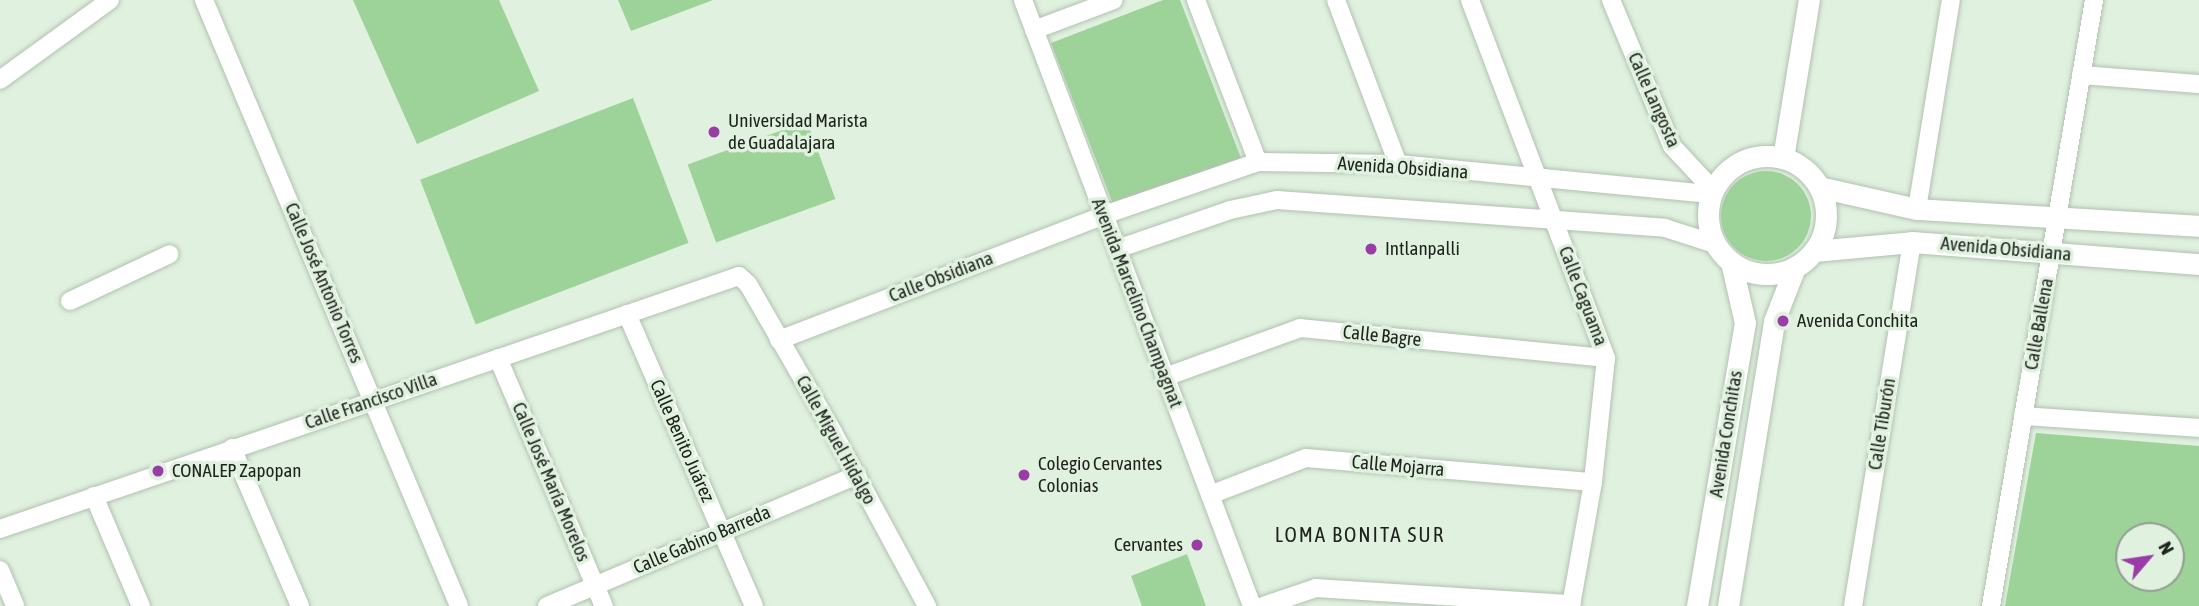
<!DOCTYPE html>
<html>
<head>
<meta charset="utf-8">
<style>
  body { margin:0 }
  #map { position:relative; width:2199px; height:606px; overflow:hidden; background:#e0f1df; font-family:"Asap Condensed",sans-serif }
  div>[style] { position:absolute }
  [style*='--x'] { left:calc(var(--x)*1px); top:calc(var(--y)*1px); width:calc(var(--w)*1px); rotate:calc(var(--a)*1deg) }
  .green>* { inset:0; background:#9dd399; transform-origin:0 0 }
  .round { border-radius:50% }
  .roads { filter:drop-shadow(0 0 2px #b1c1b0) drop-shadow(0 0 2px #b1c1b0) }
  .minor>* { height:18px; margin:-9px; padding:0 9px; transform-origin:9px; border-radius:9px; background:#fff }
  .tertiary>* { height:21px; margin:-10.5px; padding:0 10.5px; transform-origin:10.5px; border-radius:10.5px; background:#fff }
  .tertiary>.ring { margin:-10.5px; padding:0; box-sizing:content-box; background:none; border:21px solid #fff; border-radius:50% }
  .dots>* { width:19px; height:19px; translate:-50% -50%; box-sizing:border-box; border:4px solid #e0f1df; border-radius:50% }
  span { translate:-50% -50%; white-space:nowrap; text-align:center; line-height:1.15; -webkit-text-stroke:7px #e0f1df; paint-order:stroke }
  .street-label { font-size:19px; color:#1d221c }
  .poi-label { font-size:19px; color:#1d221c }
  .left { translate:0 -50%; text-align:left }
  .right { translate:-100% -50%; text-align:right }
  .neighbourhood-label { font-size:21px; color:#1d221c; letter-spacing:2px }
  .north { position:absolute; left:2115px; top:522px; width:70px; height:70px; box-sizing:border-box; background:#e0f1df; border:2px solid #929e91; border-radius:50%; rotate:61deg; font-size:19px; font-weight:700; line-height:28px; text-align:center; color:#1d221c }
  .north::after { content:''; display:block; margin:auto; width:24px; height:32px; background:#993ca6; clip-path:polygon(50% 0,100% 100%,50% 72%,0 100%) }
</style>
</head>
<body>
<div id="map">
  <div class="green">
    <i style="clip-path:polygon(353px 0,499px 0,539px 91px,417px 144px)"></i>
    <i style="clip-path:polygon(618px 0,713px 0,631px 31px)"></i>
    <i style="clip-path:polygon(1163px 0,1180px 0,1241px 158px,1113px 204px,1051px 43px)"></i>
    <i style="left:633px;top:98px;width:155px;height:228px;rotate:69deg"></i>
    <i style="left:807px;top:121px;width:83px;height:127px;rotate:70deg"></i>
    <i class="round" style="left:1721px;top:171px;width:90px;height:90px"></i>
    <i style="clip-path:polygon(evenodd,2036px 433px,2199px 446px,2199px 606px,2005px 606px,2036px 433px,2129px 536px,2171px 536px,2171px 578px,2129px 578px,2129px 536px)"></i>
    <i style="clip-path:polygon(1187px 554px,1206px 606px,1142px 606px,1131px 576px)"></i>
  </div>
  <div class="roads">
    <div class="minor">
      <i style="--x:204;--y:0;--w:657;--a:67.18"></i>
      <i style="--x:1023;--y:0;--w:648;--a:69.3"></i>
      <i style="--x:1196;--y:0;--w:173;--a:69.1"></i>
      <i style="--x:1336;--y:0;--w:175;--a:69.3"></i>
      <i style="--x:1470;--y:0;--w:383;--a:69.2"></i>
      <i style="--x:1606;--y:358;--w:125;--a:96"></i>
      <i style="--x:1593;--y:482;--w:126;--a:100.1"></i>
      <i style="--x:1611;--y:0;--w:158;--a:67.3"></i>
      <i style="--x:1672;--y:146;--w:60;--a:47"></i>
      <i style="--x:1034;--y:30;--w:85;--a:-20.6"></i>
      <i style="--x:2081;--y:75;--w:118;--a:4.4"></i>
      <i style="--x:0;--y:80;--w:136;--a:-36"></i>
      <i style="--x:1917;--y:209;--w:212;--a:-80.8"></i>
      <i style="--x:1117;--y:249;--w:120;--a:-19"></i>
      <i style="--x:1230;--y:210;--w:48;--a:-12"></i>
      <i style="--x:1277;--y:200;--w:389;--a:4.1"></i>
      <i style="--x:1665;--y:228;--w:52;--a:17.7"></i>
      <i style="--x:70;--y:301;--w:110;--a:-25.2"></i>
      <i style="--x:627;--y:314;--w:318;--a:66.5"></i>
      <i style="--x:779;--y:340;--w:348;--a:-21"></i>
      <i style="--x:1104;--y:215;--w:163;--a:-19"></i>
      <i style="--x:1258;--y:162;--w:140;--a:0.8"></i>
      <i style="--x:1398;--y:164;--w:314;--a:5.5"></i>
      <i style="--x:498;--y:358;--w:270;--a:66.9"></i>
      <i style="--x:1165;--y:377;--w:144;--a:-19.9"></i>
      <i style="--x:1300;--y:328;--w:307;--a:5.6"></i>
      <i style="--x:2023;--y:416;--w:176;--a:3.9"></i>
      <i style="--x:232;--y:448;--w:172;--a:66.7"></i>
      <i style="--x:1210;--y:495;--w:103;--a:-21.1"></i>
      <i style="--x:1306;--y:458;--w:288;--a:4.8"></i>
      <i style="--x:94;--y:496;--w:120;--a:66.9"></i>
      <i style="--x:0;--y:529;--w:781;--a:-18.9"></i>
      <i style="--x:739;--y:276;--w:12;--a:42"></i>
      <i style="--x:748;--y:284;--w:171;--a:60.1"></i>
      <i style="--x:833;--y:432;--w:198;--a:61.6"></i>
      <i style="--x:0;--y:570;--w:39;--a:67"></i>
      <i style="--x:547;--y:606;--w:337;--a:-22.9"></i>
      <i style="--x:1263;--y:606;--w:56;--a:-18.8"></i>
      <i style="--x:1316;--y:588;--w:256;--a:3.6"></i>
      <i style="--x:1853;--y:606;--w:369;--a:-80.8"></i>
      <i style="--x:1991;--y:606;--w:615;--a:-80.35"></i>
    </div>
    <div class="tertiary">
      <i class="ring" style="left:1708px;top:156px;width:97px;height:97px"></i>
      <i style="--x:1783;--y:158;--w:160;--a:-80.7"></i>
      <i style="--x:1819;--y:187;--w:100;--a:12.7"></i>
      <i style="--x:1917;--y:209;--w:283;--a:3.4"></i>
      <i style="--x:1814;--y:251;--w:98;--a:-5.2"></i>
      <i style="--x:1912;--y:242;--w:288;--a:4.4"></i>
      <i style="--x:1697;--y:606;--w:287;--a:-80.4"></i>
      <i style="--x:1745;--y:323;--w:63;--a:-102.9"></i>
      <i style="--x:1728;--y:606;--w:289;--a:-80.8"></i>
      <i style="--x:1774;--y:321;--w:58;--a:-68.7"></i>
    </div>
  </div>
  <div class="dots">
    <i style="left:714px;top:132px;background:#993ca6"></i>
    <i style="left:1371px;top:249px;background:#993ca6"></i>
    <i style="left:1783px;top:321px;background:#993ca6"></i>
    <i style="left:158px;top:471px;background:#993ca6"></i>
    <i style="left:1024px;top:475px;background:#993ca6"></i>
    <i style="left:1197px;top:545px;background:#993ca6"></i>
  </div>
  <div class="street-label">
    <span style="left:1654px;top:100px;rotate:66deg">Calle Langosta</span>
    <span style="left:1403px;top:168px;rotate:4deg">Avenida Obsidiana</span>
    <span style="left:2006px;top:249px;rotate:5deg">Avenida Obsidiana</span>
    <span style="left:941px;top:277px;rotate:-21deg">Calle Obsidiana</span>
    <span style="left:324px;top:283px;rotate:67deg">Calle José Antonio Torres</span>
    <span style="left:1583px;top:296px;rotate:69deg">Calle Caguama</span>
    <span style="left:1137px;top:303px;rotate:69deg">Avenida Marcelino Champagnat</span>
    <span style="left:2039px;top:324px;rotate:-80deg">Calle Ballena</span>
    <span style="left:1382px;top:336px;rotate:6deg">Calle Bagre</span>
    <span style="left:371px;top:401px;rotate:-19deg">Calle Francisco Villa</span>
    <span style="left:1882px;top:424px;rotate:-81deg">Calle Tiburón</span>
    <span style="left:1726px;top:434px;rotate:-81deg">Avenida Conchitas</span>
    <span style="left:836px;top:440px;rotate:61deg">Calle Miguel Hidalgo</span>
    <span style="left:682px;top:441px;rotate:66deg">Calle Benito Juárez</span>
    <span style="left:1398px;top:466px;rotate:5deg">Calle Mojarra</span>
    <span style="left:551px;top:482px;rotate:67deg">Calle José María Morelos</span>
    <span style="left:702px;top:540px;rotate:-23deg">Calle Gabino Barreda</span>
  </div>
  <div class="poi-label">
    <span class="left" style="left:728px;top:132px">Universidad Marista<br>de Guadalajara</span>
    <span class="left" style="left:1385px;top:249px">Intlanpalli</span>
    <span class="left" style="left:1797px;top:321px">Avenida Conchita</span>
    <span class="left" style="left:1038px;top:475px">Colegio Cervantes<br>Colonias</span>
    <span class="left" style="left:172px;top:471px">CONALEP Zapopan</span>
    <span class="right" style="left:1183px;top:545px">Cervantes</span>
  </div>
  <div class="neighbourhood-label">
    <span style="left:1360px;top:534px">LOMA BONITA SUR</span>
  </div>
  <div class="north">N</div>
</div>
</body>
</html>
